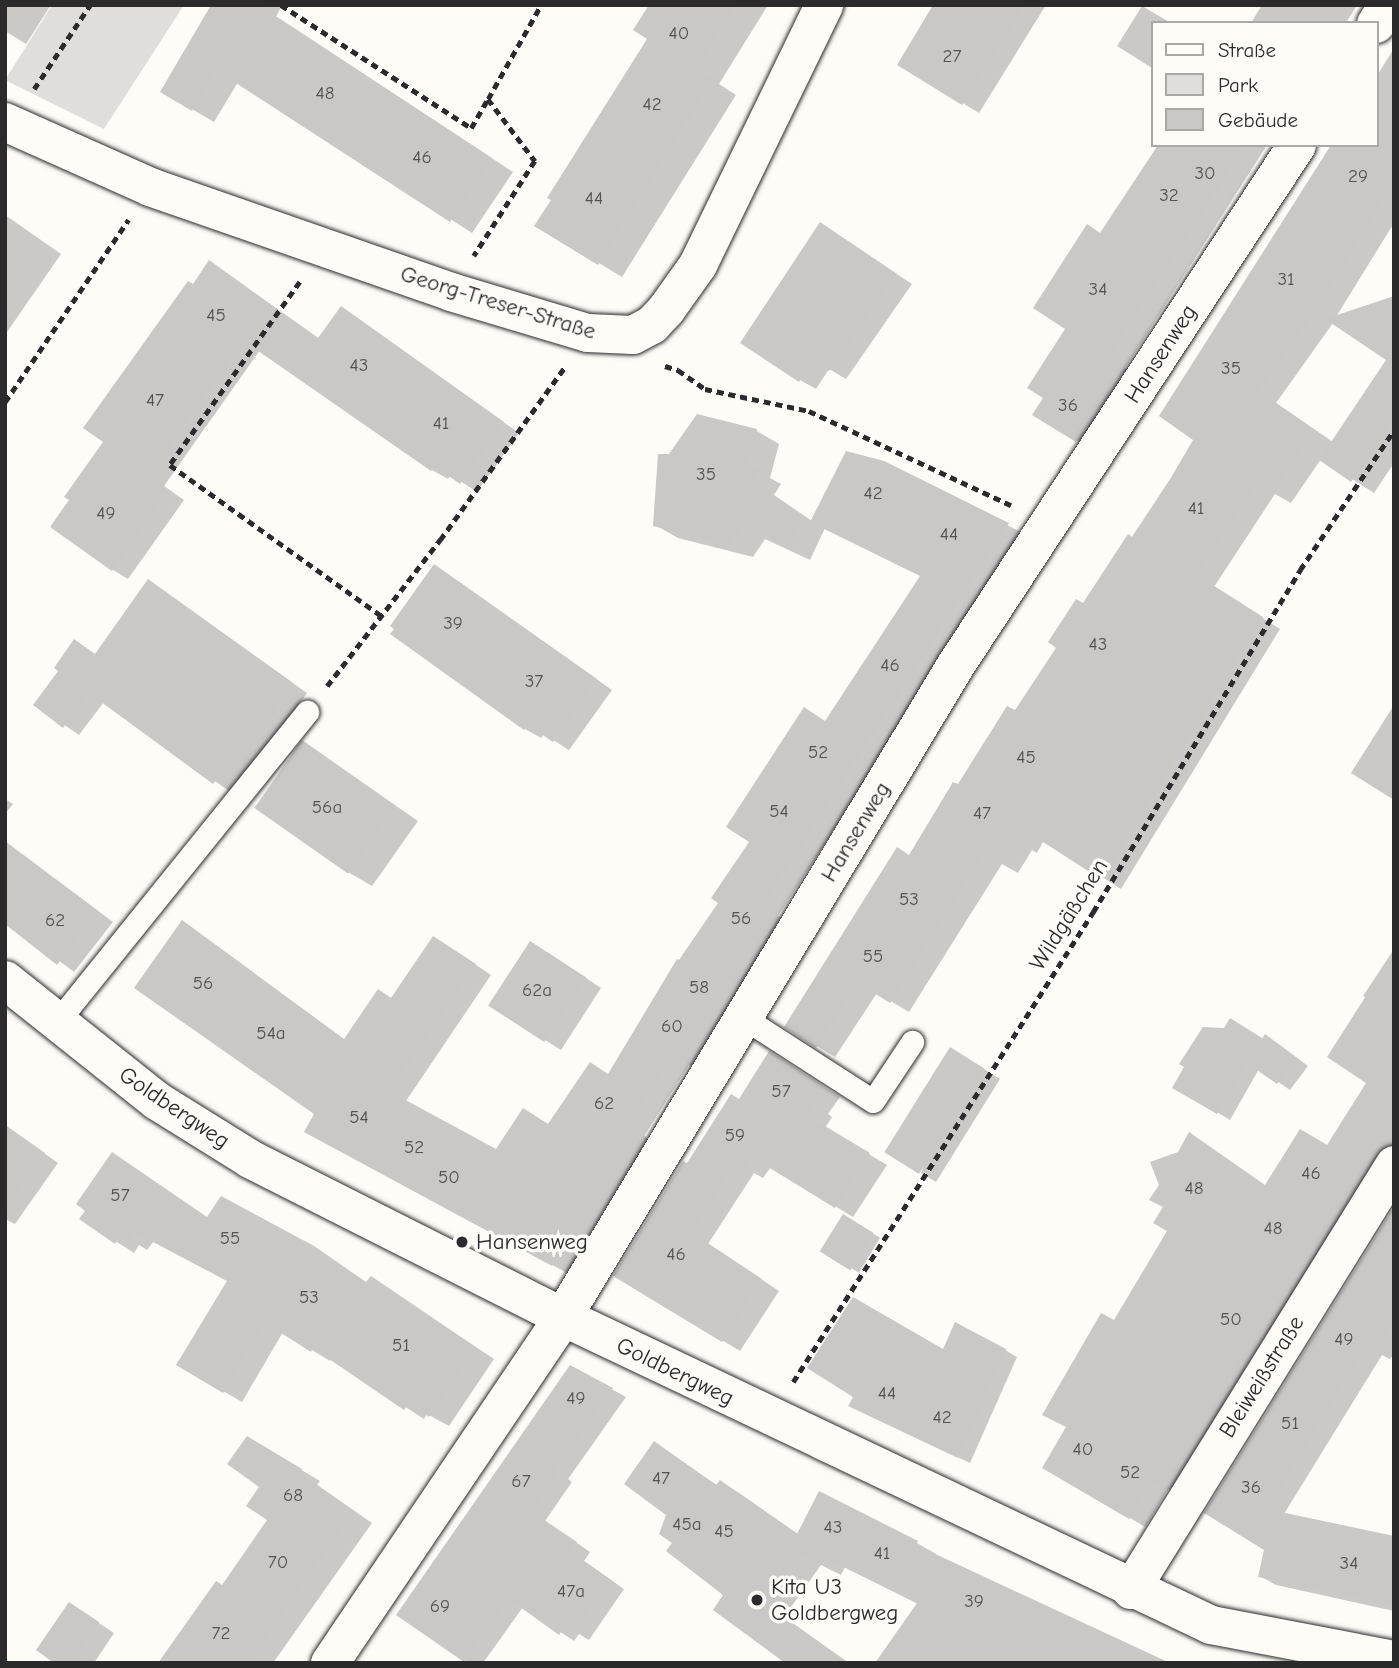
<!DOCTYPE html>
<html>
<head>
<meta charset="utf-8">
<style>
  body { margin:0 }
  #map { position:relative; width:1399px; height:1668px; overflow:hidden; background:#fdfcf7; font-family:"Comic Neue",sans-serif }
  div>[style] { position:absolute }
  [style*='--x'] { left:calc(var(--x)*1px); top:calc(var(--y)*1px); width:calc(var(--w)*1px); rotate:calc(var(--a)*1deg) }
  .green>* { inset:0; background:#dfdeda }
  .shadow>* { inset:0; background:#0003; transform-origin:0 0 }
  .building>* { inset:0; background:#c9c8c4; transform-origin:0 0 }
  .path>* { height:4.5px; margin-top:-2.25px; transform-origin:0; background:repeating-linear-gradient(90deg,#2b2b2b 0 7px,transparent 0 12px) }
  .roads { filter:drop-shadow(0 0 2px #2b2b2b) drop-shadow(0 0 2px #2b2b2b) }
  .lane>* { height:23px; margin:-11.5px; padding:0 11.5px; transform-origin:11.5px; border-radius:11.5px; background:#fdfcf7 }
  .street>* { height:38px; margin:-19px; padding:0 19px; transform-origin:19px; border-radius:19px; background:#fdfcf7 }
  .dots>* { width:19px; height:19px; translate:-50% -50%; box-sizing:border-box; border:4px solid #fdfcf7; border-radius:50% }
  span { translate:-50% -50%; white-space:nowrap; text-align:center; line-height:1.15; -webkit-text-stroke:7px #fdfcf7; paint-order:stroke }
  .number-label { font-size:19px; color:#525251 }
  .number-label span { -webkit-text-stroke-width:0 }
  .street-label { font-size:23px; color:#2b2b2b }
  .poi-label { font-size:23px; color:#2b2b2b }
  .left { translate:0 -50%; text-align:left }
  .frame { position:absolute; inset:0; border:7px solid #2b2b2b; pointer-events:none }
  .legend { position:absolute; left:1151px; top:21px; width:228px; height:126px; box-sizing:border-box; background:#fdfcf7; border:2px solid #a9a8a5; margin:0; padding:9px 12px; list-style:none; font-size:21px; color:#2b2b2b }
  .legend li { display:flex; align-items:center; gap:14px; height:35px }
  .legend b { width:35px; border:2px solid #a9a8a5 }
</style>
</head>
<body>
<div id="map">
  <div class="green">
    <i style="clip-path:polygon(52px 5px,184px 5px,104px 129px,5px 80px)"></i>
  </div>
  <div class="shadow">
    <i style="clip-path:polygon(5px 5px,51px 5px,26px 44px,5px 31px)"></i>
    <i style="clip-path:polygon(213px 5px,282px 5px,276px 17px,513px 172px,472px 233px,238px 82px,214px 122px,163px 92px)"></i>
    <i style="clip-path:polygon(651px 5px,768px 5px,719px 84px,736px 95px,622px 277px,599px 263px,649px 38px)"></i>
    <i style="clip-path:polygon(935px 5px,1046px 5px,979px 113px,899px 64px)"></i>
    <i style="clip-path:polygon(1262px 5px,1357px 5px,1346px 23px,1251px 23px)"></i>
    <i style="clip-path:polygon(1142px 6px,1171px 23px,1152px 23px,1152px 68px,1117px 46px)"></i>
    <i style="clip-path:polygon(evenodd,1393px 50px,1394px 223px,1336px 317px,1394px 297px,1394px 463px,1374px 493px,1321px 459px,1291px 503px,1275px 494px,1214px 587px,1280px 629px,1121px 889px,1044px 840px,1037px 853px,1032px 850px,1018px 873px,1002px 864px,909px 1012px,877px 993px,835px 1057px,817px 1046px,910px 857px,958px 786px,1016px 712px,1084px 605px,1174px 477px,1376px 145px,1376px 77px,1393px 50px,1333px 323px,1389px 360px,1333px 442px,1276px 403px,1333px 323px)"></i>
    <i style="clip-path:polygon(1160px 145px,1267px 145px,1125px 368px,1141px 378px,1094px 451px,1035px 414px,1045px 397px,1101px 234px)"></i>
    <i style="clip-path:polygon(5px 215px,61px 254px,5px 335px)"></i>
    <i style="clip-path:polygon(836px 234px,912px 284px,846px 379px,829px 369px,816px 389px,800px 380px)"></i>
    <i style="clip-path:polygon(210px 263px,320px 339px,341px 308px,519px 433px,477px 492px,451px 475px,448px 479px,432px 470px,260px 350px,164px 486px,184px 500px,128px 579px,113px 570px,71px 500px)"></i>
    <i style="clip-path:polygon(697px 416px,757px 431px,779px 444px,770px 478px,781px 484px,774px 495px,812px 521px,883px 463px,1025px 534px,778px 916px,793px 925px,700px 1071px,689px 1065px,644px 1136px,662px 1148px,569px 1274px,323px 1141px,317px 1113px,183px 923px,345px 1040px,451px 948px,491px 975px,406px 1101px,497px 1151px,549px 1126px,609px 1075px,720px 903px,752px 842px,826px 723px,922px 576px,825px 528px,810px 560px,765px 539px,753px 557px,678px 538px,655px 525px,670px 455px)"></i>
    <i style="clip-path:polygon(450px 576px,612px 690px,569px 750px,544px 734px,541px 738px,525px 729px,392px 634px)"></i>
    <i style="clip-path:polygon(149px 581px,307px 693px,284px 727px,229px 791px,104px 702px,79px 735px,35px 705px,96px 655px)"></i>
    <i style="clip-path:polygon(303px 742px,418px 821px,372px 886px,348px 872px)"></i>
    <i style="clip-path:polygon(5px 799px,13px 804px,5px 814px)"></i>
    <i style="clip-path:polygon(5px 841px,113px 922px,74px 972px,5px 920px)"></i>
    <i style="clip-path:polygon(1394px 949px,1394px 1159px,1183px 1498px,1168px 1489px,1145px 1527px,1045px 1467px,1068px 1427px,1115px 1322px,1266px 1186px,1328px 1148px,1369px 1082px,1367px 998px,1363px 996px)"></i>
    <i style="clip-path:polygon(547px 952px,601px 988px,561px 1050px,545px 1040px)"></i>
    <i style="clip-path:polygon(1243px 1027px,1263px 1040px,1266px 1036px,1277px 1043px,1308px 1066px,1290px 1090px,1259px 1069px,1230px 1120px,1175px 1087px)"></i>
    <i style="clip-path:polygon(966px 1058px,1000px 1079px,936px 1182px,921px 1173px)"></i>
    <i style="clip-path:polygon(787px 1063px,840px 1097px,828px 1114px,832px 1117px,825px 1128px,887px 1165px,853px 1217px,771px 1167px,763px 1178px,754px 1173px,708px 1244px,779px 1291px,740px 1351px,615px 1276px,688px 1165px,739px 1101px)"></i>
    <i style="clip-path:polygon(5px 1125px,58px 1163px,15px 1224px,5px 1219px)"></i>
    <i style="clip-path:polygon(1394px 1210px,1394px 1354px,1390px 1359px,1382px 1355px,1284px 1514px,1394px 1538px,1394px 1611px,1276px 1585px,1260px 1576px,1266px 1549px,1207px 1513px)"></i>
    <i style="left:844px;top:1216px;width:42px;height:41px;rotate:31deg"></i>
    <i style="clip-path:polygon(208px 1218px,368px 1283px,389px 1289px,494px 1359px,449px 1426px,427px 1414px,424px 1419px,331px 1359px,330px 1361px,283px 1332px,242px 1402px,178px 1365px,229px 1281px,154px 1241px,147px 1250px,139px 1245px,134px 1253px,81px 1219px)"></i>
    <i style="clip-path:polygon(1005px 1350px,1017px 1357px,970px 1463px,862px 1412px)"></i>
    <i style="clip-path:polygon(571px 1367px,626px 1397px,568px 1479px,572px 1482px,545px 1521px,590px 1552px,584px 1561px,624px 1589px,589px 1640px,579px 1634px,574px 1641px,523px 1607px,483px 1663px,469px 1663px,465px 1660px)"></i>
    <i style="clip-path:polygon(655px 1443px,718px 1486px,720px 1482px,739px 1493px,798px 1534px,917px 1543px,936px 1554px,918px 1604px,845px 1567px,841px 1575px,821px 1565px,784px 1617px,849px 1663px,780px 1663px,783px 1659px,674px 1543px)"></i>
    <i style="clip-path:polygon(266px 1449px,320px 1481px,317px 1485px,372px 1523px,273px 1663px,161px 1663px,223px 1587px,269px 1520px,262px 1486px)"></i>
    <i style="clip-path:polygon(85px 1614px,114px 1633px,94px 1663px,58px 1663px)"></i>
  </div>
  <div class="building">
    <i style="clip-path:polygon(211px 5px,259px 5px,492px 158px,450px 222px,216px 70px,192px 111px,160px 92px)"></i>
    <i style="clip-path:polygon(649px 5px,736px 5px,696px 69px,713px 79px,598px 265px,534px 226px,551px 200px,547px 198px,647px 39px,633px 30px)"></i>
    <i style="clip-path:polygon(933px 5px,1025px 5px,962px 105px,897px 65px)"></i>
    <i style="clip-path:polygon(1158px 145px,1246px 145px,1109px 356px,1125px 367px,1076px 442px,1032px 415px,1043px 398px,1027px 388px,1065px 329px,1033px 308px,1087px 224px,1100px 233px)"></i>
    <i style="clip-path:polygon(1331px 145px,1394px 145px,1394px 182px,1315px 312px,1259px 391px,1315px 430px,1272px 494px,1257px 483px,1197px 575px,1263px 617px,1102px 880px,1026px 831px,1018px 844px,1013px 841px,999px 864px,983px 855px,890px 1003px,858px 983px,816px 1048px,784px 1027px,897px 847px,909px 855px,953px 782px,958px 784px,1007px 706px,1015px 710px,1056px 648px,1048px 642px,1076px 599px,1083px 603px,1128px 534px,1132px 537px,1172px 476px,1193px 440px,1159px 416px)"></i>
    <i style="clip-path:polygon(820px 222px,897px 274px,829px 371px,813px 361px,799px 382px,740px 343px)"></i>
    <i style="clip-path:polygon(209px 260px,318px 338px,341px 306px,504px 422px,460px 484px,435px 466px,431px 471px,244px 341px,149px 475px,169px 490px,112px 571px,50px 527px,69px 500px,64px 497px,103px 442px,83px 428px,188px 281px,193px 284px)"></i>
    <i style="clip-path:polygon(1394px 296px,1394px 419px,1351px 482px,1319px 460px,1386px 360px,1325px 319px)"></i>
    <i style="clip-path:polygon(697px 414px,757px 429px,748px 467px,760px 470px,752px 481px,803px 516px,787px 548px,742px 527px,730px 545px,653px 526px,658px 454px,669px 454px)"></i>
    <i style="clip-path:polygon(846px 451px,884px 461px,1009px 523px,762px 906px,777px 914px,683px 1063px,672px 1056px,628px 1125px,646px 1137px,576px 1254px,564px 1247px,552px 1266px,304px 1132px,314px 1114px,134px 988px,182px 920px,344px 1039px,378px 989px,391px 998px,433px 936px,476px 964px,389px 1091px,496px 1149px,523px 1108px,548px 1124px,590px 1062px,608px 1074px,677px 959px,679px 960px,718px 903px,711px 898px,749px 842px,726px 827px,804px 707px,825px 721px,920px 576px,810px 522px)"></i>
    <i style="clip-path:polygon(434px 564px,597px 679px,553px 742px,528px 725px,524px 730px,390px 634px,394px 629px,390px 626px)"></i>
    <i style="clip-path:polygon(148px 579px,293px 683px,270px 717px,280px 724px,228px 788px,216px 780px,213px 784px,89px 693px,63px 728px,33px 705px,58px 671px,54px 668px,74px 639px,95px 654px)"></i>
    <i style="clip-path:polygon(1394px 705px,1394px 800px,1351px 773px)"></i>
    <i style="left:302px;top:740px;width:114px;height:83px;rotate:35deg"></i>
    <i style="clip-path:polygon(5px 842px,98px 911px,57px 965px,5px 924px)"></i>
    <i style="left:530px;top:941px;width:67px;height:77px;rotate:33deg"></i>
    <i style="clip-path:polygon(1394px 952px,1394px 1143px,1383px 1146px,1375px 1153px,1167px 1491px,1152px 1482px,1129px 1519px,1042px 1468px,1066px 1427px,1042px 1415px,1101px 1313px,1114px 1320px,1167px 1231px,1153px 1223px,1163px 1207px,1149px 1200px,1159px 1185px,1150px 1162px,1178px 1152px,1189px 1132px,1265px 1185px,1300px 1129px,1327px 1145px,1366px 1083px,1327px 1057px)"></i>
    <i style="clip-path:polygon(1230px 1018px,1262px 1038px,1254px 1051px,1265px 1034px,1297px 1058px,1277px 1084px,1247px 1063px,1217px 1114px,1172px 1088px,1184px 1067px,1179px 1064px,1203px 1027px,1224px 1028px)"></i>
    <i style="left:950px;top:1047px;width:41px;height:124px;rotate:32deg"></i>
    <i style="clip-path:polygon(769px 1051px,823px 1086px,811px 1103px,815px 1105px,808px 1116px,870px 1153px,835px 1208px,752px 1157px,745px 1169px,735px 1164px,691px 1232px,762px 1279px,722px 1342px,613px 1276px,683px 1161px,687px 1163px,731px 1094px,739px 1099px)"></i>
    <i style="clip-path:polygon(5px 1125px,45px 1153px,5px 1210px)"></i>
    <i style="clip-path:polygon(112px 1152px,207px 1217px,221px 1196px,314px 1246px,366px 1282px,371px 1276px,477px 1348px,429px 1417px,409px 1403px,404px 1410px,313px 1348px,311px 1352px,264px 1322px,223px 1393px,176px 1365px,227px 1281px,134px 1232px,128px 1241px,121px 1235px,115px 1244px,79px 1219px,85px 1211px,76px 1204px)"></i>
    <i style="clip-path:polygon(1394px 1207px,1394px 1321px,1374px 1352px,1366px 1347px,1267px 1509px,1394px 1536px,1394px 1605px,1258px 1577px,1264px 1550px,1204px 1513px)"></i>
    <i style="left:843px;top:1214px;width:36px;height:44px;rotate:32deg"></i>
    <i style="clip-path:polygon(853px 1297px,943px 1349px,955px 1322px,1006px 1349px,958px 1458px,848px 1406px,853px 1397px,807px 1368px)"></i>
    <i style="clip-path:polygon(570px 1365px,613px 1388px,555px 1470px,559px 1473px,532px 1512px,577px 1542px,571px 1552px,611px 1580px,574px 1633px,564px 1627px,559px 1635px,509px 1599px,464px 1662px,396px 1615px)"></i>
    <i style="clip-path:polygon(247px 1436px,302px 1469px,300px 1473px,354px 1511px,248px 1663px,158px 1663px,216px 1581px,222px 1585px,267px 1520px,246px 1506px,259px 1487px,227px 1464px)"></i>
    <i style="clip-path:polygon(654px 1441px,716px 1485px,720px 1480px,797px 1534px,819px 1491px,918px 1541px,916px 1545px,1170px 1663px,875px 1663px,917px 1603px,825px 1558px,821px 1565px,801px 1555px,766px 1604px,848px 1663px,785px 1663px,713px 1610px,723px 1595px,666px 1551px,672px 1543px,659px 1534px,666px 1515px,624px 1484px)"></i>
    <i style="clip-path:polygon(69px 1602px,99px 1622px,72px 1663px,54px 1663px,36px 1650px)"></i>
  </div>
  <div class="path">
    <i style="--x:281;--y:5;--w:226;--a:32.9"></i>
    <i style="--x:471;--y:128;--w:34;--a:-60"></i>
    <i style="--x:488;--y:99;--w:78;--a:52.8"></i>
    <i style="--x:535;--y:161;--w:113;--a:122.7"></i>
    <i style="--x:34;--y:89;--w:101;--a:-56.3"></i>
    <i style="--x:488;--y:99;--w:108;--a:-60.6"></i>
    <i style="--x:300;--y:282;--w:224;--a:125.4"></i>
    <i style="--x:170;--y:465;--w:260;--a:35.5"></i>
    <i style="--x:665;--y:366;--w:14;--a:17"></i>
    <i style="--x:678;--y:370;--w:33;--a:35"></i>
    <i style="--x:705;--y:389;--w:106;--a:11.9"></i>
    <i style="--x:809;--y:411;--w:223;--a:25"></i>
    <i style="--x:5;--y:402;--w:220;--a:-55.9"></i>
    <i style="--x:327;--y:686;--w:185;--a:-52.3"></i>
    <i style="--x:440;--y:540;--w:212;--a:-54.2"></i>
    <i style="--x:793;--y:1382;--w:558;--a:-57.45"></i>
    <i style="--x:1093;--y:912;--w:400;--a:-58.8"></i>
    <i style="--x:1300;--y:570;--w:169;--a:-56.1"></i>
  </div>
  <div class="roads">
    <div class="lane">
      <i style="--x:744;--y:1018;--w:153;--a:32.8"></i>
      <i style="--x:873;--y:1101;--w:71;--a:-56.5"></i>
      <i style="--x:56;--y:1023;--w:400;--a:-51.1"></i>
    </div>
    <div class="street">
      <i style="--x:1376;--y:24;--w:22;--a:-58"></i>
      <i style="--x:5;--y:122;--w:159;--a:24.1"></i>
      <i style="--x:150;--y:187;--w:319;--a:19.2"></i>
      <i style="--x:451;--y:292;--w:143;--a:16.7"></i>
      <i style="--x:588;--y:333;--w:45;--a:2.5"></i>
      <i style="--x:633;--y:335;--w:21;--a:-28"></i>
      <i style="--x:652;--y:325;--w:21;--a:-47"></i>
      <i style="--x:666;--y:310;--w:55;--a:-54.6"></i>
      <i style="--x:698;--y:265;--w:289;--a:-64.1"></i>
      <i style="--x:5;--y:980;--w:194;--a:38.5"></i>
      <i style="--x:157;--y:1101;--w:110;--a:31.9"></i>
      <i style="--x:250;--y:1159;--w:351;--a:26.8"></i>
      <i style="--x:563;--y:1317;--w:717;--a:25.42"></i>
      <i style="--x:1211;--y:1625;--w:186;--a:10.8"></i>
      <i style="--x:1131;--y:1590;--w:500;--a:-58.2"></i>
      <i style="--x:330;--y:1663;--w:417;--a:-56"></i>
      <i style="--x:563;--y:1317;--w:761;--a:-58.92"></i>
      <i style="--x:956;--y:665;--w:622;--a:-56.74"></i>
    </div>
  </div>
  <div class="dots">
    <i style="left:462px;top:1242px;background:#2b2b2b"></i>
    <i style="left:757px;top:1600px;background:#2b2b2b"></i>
  </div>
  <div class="number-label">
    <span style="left:679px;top:34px">40</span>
    <span style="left:952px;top:57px">27</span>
    <span style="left:325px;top:94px">48</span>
    <span style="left:652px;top:105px">42</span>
    <span style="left:422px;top:158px">46</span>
    <span style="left:1205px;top:174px">30</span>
    <span style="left:1358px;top:177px">29</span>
    <span style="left:1169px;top:196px">32</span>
    <span style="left:594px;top:199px">44</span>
    <span style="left:1286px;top:280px">31</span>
    <span style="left:1098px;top:290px">34</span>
    <span style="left:216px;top:316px">45</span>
    <span style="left:359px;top:366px">43</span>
    <span style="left:1231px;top:369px">35</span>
    <span style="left:155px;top:401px">47</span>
    <span style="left:1068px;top:406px">36</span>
    <span style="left:441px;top:424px">41</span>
    <span style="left:706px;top:475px">35</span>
    <span style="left:873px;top:494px">42</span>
    <span style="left:1196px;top:509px">41</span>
    <span style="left:106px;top:514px">49</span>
    <span style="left:949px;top:535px">44</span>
    <span style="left:453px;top:624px">39</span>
    <span style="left:1098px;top:645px">43</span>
    <span style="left:890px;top:666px">46</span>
    <span style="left:534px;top:682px">37</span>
    <span style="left:818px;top:753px">52</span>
    <span style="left:1026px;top:758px">45</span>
    <span style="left:327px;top:808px">56a</span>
    <span style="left:779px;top:812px">54</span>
    <span style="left:982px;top:814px">47</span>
    <span style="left:909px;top:900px">53</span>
    <span style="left:741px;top:919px">56</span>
    <span style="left:55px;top:921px">62</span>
    <span style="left:873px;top:957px">55</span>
    <span style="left:203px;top:984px">56</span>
    <span style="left:699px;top:988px">58</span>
    <span style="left:537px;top:991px">62a</span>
    <span style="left:672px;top:1027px">60</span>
    <span style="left:271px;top:1034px">54a</span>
    <span style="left:781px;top:1092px">57</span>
    <span style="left:604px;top:1104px">62</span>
    <span style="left:359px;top:1118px">54</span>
    <span style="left:735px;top:1136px">59</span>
    <span style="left:414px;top:1148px">52</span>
    <span style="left:1311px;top:1174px">46</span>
    <span style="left:449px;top:1178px">50</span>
    <span style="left:1194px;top:1189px">48</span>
    <span style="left:120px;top:1196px">57</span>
    <span style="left:1273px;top:1229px">48</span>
    <span style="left:230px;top:1239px">55</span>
    <span style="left:676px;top:1255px">46</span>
    <span style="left:309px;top:1298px">53</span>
    <span style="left:1231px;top:1320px">50</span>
    <span style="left:1344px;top:1340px">49</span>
    <span style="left:401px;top:1346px">51</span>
    <span style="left:887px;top:1394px">44</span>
    <span style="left:576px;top:1399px">49</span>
    <span style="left:942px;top:1418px">42</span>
    <span style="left:1290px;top:1424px">51</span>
    <span style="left:1083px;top:1450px">40</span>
    <span style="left:1130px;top:1473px">52</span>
    <span style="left:661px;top:1479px">47</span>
    <span style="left:521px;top:1482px">67</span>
    <span style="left:1251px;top:1488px">36</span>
    <span style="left:293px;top:1496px">68</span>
    <span style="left:687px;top:1525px">45a</span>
    <span style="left:833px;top:1528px">43</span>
    <span style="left:724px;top:1532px">45</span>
    <span style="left:882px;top:1554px">41</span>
    <span style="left:278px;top:1563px">70</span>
    <span style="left:1349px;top:1564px">34</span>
    <span style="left:571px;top:1592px">47a</span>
    <span style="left:974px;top:1602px">39</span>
    <span style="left:440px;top:1607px">69</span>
    <span style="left:221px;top:1634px">72</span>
  </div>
  <div class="street-label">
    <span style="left:498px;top:303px;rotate:17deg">Georg-Treser-Straße</span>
    <span style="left:1161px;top:354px;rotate:-57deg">Hansenweg</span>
    <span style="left:856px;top:832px;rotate:-59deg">Hansenweg</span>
    <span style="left:1069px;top:915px;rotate:-58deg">Wildgäßchen</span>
    <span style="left:174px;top:1108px;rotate:34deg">Goldbergweg</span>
    <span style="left:675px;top:1372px;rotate:26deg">Goldbergweg</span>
    <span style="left:1262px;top:1377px;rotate:-58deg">Bleiweißstraße</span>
  </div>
  <div class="poi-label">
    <span class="left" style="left:476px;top:1242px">Hansenweg</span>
    <span class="left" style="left:771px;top:1600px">Kita U3<br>Goldbergweg</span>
  </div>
  <div class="frame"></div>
  <ul class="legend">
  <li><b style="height:9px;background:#fdfcf7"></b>Straße</li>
  <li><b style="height:19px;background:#dfdeda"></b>Park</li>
  <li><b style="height:19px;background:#c9c8c4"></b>Gebäude</li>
  </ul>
</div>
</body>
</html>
